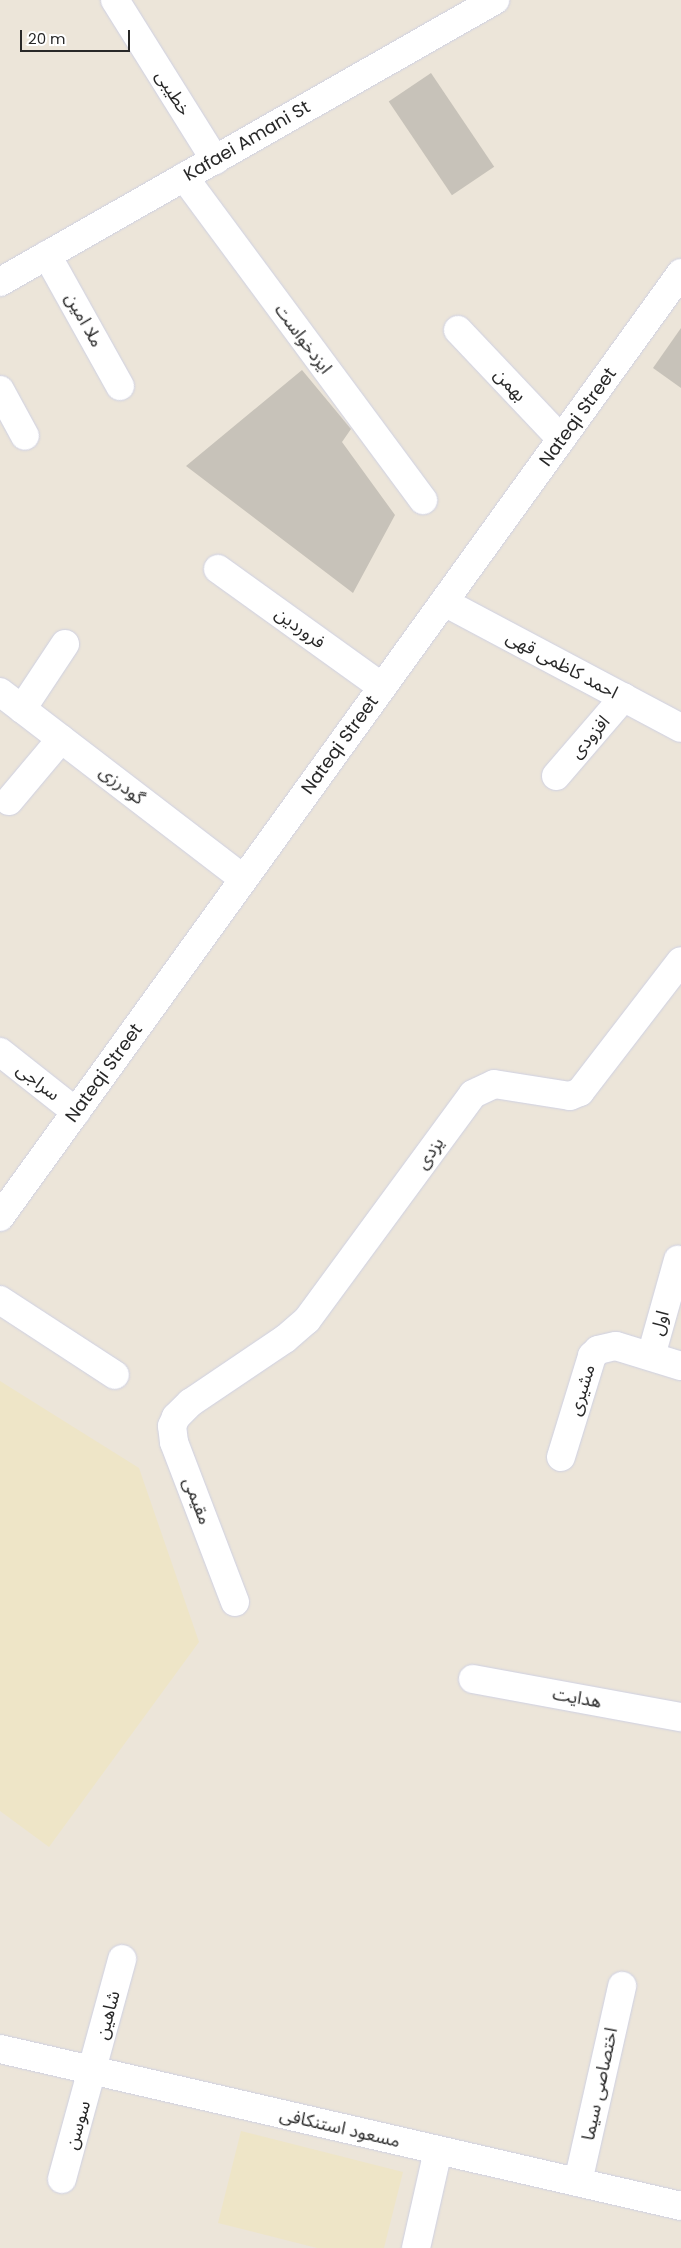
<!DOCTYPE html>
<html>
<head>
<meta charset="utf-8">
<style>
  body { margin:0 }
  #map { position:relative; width:681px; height:2248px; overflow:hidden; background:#ece5d9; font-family:Poppins,"Noto Sans Arabic",sans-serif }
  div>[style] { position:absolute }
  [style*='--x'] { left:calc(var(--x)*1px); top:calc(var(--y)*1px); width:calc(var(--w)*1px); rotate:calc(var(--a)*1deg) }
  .education>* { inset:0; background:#eee5c7 }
  .building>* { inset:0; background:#c7c2b9; transform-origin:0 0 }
  .roads { filter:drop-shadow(0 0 1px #ced0e2) drop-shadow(0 0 1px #ced0e2) }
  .minor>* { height:28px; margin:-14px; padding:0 14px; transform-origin:14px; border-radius:14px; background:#fff }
  .tertiary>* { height:28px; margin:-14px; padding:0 14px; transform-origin:14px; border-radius:14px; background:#fff }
  .secondary>* { height:28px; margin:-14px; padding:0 14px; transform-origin:14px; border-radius:14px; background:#fff }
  span { translate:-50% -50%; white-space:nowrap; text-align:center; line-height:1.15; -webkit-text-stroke:4px #fff; paint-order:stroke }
  .street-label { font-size:18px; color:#282828 }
  .scale { position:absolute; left:20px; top:30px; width:110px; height:22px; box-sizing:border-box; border:2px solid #282828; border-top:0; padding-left:6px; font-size:15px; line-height:18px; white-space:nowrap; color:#282828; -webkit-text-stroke:4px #fff; paint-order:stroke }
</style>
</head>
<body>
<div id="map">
  <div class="education">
    <i style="clip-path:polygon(0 1381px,139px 1468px,199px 1642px,49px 1847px,0 1811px)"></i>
    <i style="clip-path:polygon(241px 2131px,403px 2172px,384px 2248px,317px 2248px,218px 2223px)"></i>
  </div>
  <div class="building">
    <i style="left:431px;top:73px;width:113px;height:51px;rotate:56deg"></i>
    <i style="clip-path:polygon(681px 328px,681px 388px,653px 368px)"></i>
    <i style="clip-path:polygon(302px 370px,351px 429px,342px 442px,395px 515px,353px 593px,186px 466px)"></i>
  </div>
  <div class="roads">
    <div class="minor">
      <i style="--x:115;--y:0;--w:189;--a:58"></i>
      <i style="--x:184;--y:177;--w:402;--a:53.5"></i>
      <i style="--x:47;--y:255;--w:150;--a:60.9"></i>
      <i style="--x:458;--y:330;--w:150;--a:46.6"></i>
      <i style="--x:0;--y:390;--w:52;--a:61.5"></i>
      <i style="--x:218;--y:569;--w:202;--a:35.7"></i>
      <i style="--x:444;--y:602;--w:268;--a:28"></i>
      <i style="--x:0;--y:692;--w:307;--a:37.5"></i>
      <i style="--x:22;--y:709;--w:78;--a:-56.5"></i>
      <i style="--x:556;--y:776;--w:104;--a:-49.3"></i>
      <i style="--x:9;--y:801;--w:81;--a:-50"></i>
      <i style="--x:0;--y:1052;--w:97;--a:38.3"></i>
      <i style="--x:0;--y:1300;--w:137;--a:33.1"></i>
      <i style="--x:651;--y:1356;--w:100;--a:-74.3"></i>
      <i style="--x:561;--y:1457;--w:106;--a:-72.9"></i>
      <i style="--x:592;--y:1356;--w:8;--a:-45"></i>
      <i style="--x:598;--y:1350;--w:18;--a:-13"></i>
      <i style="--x:616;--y:1346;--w:68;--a:17.1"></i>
      <i style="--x:235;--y:1602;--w:171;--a:-110.9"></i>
      <i style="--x:174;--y:1442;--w:16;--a:-97"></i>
      <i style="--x:172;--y:1426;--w:10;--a:-66"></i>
      <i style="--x:176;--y:1417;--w:20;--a:-45"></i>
      <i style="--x:190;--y:1403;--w:115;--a:-34"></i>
      <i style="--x:285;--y:1339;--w:29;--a:-41"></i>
      <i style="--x:307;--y:1320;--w:280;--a:-53.7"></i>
      <i style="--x:473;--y:1094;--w:23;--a:-25"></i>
      <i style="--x:494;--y:1084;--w:77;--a:9"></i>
      <i style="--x:570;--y:1096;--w:11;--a:-22"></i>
      <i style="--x:580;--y:1092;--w:165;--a:-52.4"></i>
      <i style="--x:473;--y:1679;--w:211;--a:10.4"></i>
      <i style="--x:0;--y:2049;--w:699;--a:12.98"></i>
      <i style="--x:62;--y:2179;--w:228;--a:-74.7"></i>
      <i style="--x:578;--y:2182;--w:201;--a:-77.3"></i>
    </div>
    <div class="tertiary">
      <i style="--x:0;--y:282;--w:570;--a:-29.67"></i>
      <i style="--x:416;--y:2248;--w:100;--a:-77.3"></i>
    </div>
    <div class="secondary">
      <i style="--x:0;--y:1217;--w:1164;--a:-54.19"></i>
    </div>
  </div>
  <div class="street-label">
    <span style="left:173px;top:93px;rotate:58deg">خطیبی</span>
    <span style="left:247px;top:141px;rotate:-30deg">Kafaei Amani St</span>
    <span style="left:84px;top:320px;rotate:61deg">ملا امین</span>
    <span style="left:303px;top:339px;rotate:53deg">ایزدخواست</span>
    <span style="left:510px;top:385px;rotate:47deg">بهمن</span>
    <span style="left:578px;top:417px;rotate:-54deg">Nateqi Street</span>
    <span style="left:300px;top:628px;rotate:36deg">فروردین</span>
    <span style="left:562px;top:665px;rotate:28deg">احمد کاظمی قهی</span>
    <span style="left:590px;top:737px;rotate:-49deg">افزودی</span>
    <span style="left:340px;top:745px;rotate:-54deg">Nateqi Street</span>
    <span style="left:122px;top:785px;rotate:38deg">گودرزی</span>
    <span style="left:104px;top:1073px;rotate:-54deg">Nateqi Street</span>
    <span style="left:38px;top:1082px;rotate:38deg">سراجی</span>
    <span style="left:430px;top:1153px;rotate:-54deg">یزدی</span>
    <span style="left:660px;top:1323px;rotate:-74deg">اول</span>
    <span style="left:582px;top:1390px;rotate:-73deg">مشیری</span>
    <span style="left:197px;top:1501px;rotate:69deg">مقیمی</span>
    <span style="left:577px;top:1698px;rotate:10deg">هدایت</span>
    <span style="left:108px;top:2015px;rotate:-75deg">شاهین</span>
    <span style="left:600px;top:2084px;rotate:-78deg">اختصاصی سیما</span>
    <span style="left:78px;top:2125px;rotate:-74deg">سوسن</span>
    <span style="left:340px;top:2128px;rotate:13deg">مسعود استنکافی</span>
  </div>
  <div class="scale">20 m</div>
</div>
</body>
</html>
